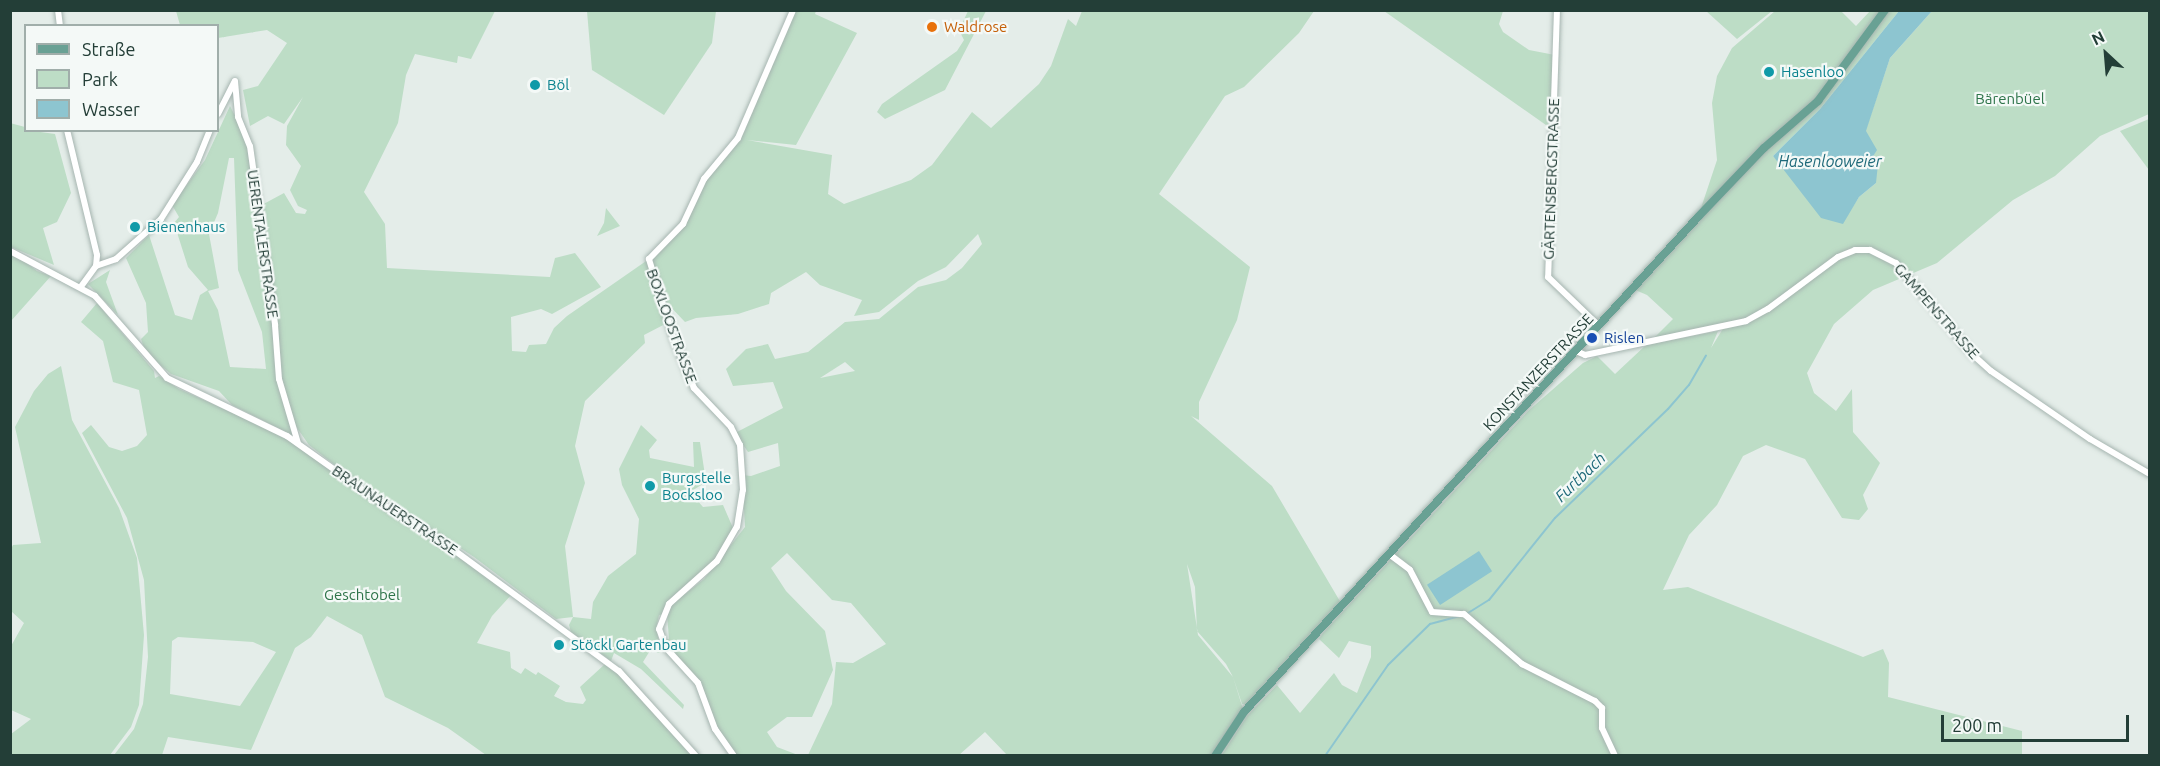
<!DOCTYPE html>
<html>
<head>
<meta charset="utf-8">
<style>
  body { margin:0 }
  #map { position:relative; width:2160px; height:766px; overflow:hidden; background:#e4ede9; font-family:Ubuntu,sans-serif }
  div>[style] { position:absolute }
  [style*='--x'] { left:calc(var(--x)*1px); top:calc(var(--y)*1px); width:calc(var(--w)*1px); rotate:calc(var(--a)*1deg) }
  .green>* { inset:0; background:#bdddc6 }
  .water>* { inset:0; background:#8dc5d0; transform-origin:0 0 }
  .stream>* { height:2px; margin:-1px; padding:0 1px; transform-origin:1px; border-radius:1px; background:#8dc5d0 }
  .roads { filter:drop-shadow(0 0 2px #a6b5b0) drop-shadow(0 0 2px #a6b5b0) }
  .minor>* { height:6px; margin:-3px; padding:0 3px; transform-origin:3px; border-radius:3px; background:#fff }
  .major>* { height:8px; margin:-4px; padding:0 4px; transform-origin:4px; border-radius:4px; background:#69a194 }
  .dots>* { width:16px; height:16px; translate:-50% -50%; box-sizing:border-box; border:3px solid #f4f9f7; border-radius:50% }
  span { translate:-50% -50%; white-space:nowrap; text-align:center; line-height:1.15; -webkit-text-stroke:4.5px #f4f9f7; paint-order:stroke }
  .food-label { font-size:15px; color:#c56008 }
  .left { translate:0 -50%; text-align:left }
  .culture-label { font-size:15px; color:#0d838f }
  .park-label { font-size:15px; color:#2e744a }
  .street-label { font-size:15px; color:#233e37 }
  .transit-label { font-size:15px; color:#164399 }
  .water-label { font-size:16px; color:#1e6979; font-style:italic }
  .frame { position:absolute; inset:0; border:12px solid #233e37; pointer-events:none }
  .legend { position:absolute; left:24px; top:24px; width:195px; height:108px; box-sizing:border-box; background:#f4f9f7; border:2px solid #a0aeaa; margin:0; padding:8px 10px; list-style:none; font-size:18px; color:#233e37 }
  .legend li { display:flex; align-items:center; gap:12px; height:30px }
  .legend b { width:30px; border:2px solid #a0aeaa }
  .north { position:absolute; left:2076px; top:24px; width:60px; height:60px; -webkit-text-stroke:4px #f4f9f7; paint-order:stroke; rotate:334deg; font-size:16px; font-weight:700; line-height:24px; text-align:center; color:#233e37 }
  .north::after { content:''; display:block; margin:auto; width:21px; height:27px; background:#233e37; clip-path:polygon(50% 0,100% 100%,50% 72%,0 100%) }
  .scale { position:absolute; left:1941px; top:715px; width:188px; height:27px; box-sizing:border-box; border:3px solid #233e37; border-top:0; padding-left:8px; font-size:18px; line-height:21px; white-space:nowrap; color:#233e37; -webkit-text-stroke:4px #f4f9f7; paint-order:stroke }
</style>
</head>
<body>
<div id="map">
  <div class="green">
    <i style="clip-path:polygon(evenodd,176px 11px,495px 11px,471px 59px,458px 56px,457px 63px,415px 54px,406px 75px,398px 123px,364px 192px,385px 224px,387px 268px,550px 277px,555px 258px,575px 253px,601px 287px,552px 314px,541px 309px,511px 317px,512px 351px,526px 352px,529px 345px,546px 344px,554px 328px,567px 316px,649px 259px,683px 224px,704px 179px,738px 138px,793px 11px,816px 11px,815px 14px,857px 33px,796px 145px,747px 140px,832px 155px,828px 194px,844px 204px,911px 180px,932px 165px,972px 112px,991px 128px,1039px 84px,1051px 66px,1068px 19px,1076px 26px,1082px 11px,1314px 11px,1299px 33px,1244px 87px,1225px 96px,1159px 194px,1250px 267px,1237px 320px,1199px 402px,1199px 420px,1191px 416px,1272px 486px,1341px 603px,1247px 704px,1242px 704px,1233px 677px,1243px 709px,1211px 755px,1007px 755px,985px 732px,959px 755px,808px 755px,832px 704px,836px 662px,853px 663px,886px 644px,851px 603px,832px 600px,787px 553px,771px 568px,786px 591px,825px 631px,833px 670px,812px 717px,787px 717px,767px 732px,777px 747px,798px 755px,736px 755px,717px 729px,703px 689px,670px 649px,658px 653px,651px 649px,643px 662px,684px 705px,683px 709px,641px 669px,614px 653px,611px 661px,571px 632px,569px 625px,573px 617px,556px 619px,474px 557px,336px 466px,309px 445px,293px 422px,294px 436px,232px 405px,219px 391px,171px 374px,146px 353px,141px 339px,148px 332px,146px 303px,126px 258px,149px 235px,175px 315px,192px 320px,200px 295px,208px 290px,188px 267px,174px 223px,179px 217px,172px 205px,205px 160px,230px 106px,250px 146px,253px 207px,284px 401px,258px 207px,284px 193px,296px 213px,305px 214px,307px 210px,298px 206px,290px 190px,301px 166px,286px 145px,287px 126px,303px 97px,284px 124px,268px 116px,250px 126px,243px 90px,258px 86px,287px 43px,267px 30px,218px 38px,218px 26px,180px 25px,176px 11px,229px 158px,234px 158px,238px 270px,262px 332px,266px 369px,230px 367px,218px 310px,208px 291px,219px 288px,209px 234px,218px 213px,229px 158px,176px 11px,978px 234px,982px 244px,962px 268px,946px 280px,918px 287px,879px 319px,845px 322px,808px 352px,775px 359px,768px 344px,746px 349px,726px 369px,733px 386px,773px 382px,783px 408px,735px 433px,748px 452px,778px 443px,780px 466px,751px 476px,742px 475px,745px 527px,704px 579px,684px 595px,715px 559px,733px 528px,723px 505px,703px 507px,690px 492px,706px 482px,700px 442px,693px 442px,694px 467px,650px 458px,649px 450px,657px 440px,641px 425px,619px 469px,622px 485px,639px 519px,636px 554px,608px 576px,593px 602px,591px 619px,573px 617px,565px 546px,585px 483px,575px 446px,585px 401px,645px 343px,644px 335px,669px 322px,664px 300px,685px 322px,696px 318px,738px 314px,769px 304px,771px 293px,806px 272px,820px 285px,862px 300px,854px 316px,879px 312px,918px 281px,946px 267px,978px 234px,176px 11px,845px 362px,855px 371px,820px 378px,845px 362px,176px 11px,1187px 564px,1195px 587px,1197px 631px,1226px 664px,1233px 677px,1198px 635px,1187px 564px,176px 11px,667px 614px,669px 639px,659px 641px,656px 629px,659px 615px,667px 614px)"></i>
    <i style="clip-path:polygon(587px 11px,716px 11px,712px 43px,664px 115px,592px 70px)"></i>
    <i style="clip-path:polygon(968px 11px,986px 11px,945px 90px,885px 119px,877px 112px,882px 104px,957px 51px,964px 40px,959px 30px)"></i>
    <i style="clip-path:polygon(1384px 11px,1503px 11px,1499px 24px,1503px 32px,1529px 50px,1555px 55px,1553px 130px)"></i>
    <i style="clip-path:polygon(1706px 11px,1772px 11px,1737px 39px)"></i>
    <i style="clip-path:polygon(1775px 11px,1841px 11px,1856px 26px,1870px 11px,1899px 11px,1820px 109px,1773px 156px,1833px 219px,1842px 223px,1859px 197px,1876px 183px,1872px 158px,1876px 150px,1865px 132px,1890px 58px,1932px 11px,2149px 11px,2149px 114px,2100px 136px,2055px 176px,2013px 200px,1937px 263px,1873px 290px,1834px 324px,1807px 373px,1814px 393px,1836px 411px,1852px 389px,1853px 432px,1880px 463px,1863px 495px,1868px 509px,1859px 520px,1842px 518px,1805px 459px,1766px 445px,1743px 456px,1717px 505px,1689px 535px,1663px 590px,1688px 587px,1863px 657px,1883px 649px,1889px 663px,1888px 697px,2022px 731px,2022px 755px,1221px 756px,1247px 716px,1277px 685px,1300px 713px,1334px 673px,1342px 685px,1357px 693px,1371px 657px,1371px 646px,1349px 641px,1339px 658px,1319px 639px,1323px 633px,1528px 411px,1583px 363px,1597px 356px,1615px 374px,1646px 345px,1718px 331px,1711px 348px,1724px 327px,1651px 341px,1673px 319px,1647px 295px,1633px 289px,1698px 217px,1717px 160px,1712px 103px,1717px 76px,1732px 48px)"></i>
    <i style="clip-path:polygon(2149px 119px,2149px 170px,2120px 131px)"></i>
    <i style="clip-path:polygon(10px 123px,25px 127px,26px 130px,55px 134px,71px 193px,57px 222px,43px 228px,54px 265px,11px 247px)"></i>
    <i style="clip-path:polygon(606px 208px,620px 226px,597px 236px,604px 223px)"></i>
    <i style="clip-path:polygon(11px 251px,37px 271px,51px 276px,11px 321px)"></i>
    <i style="clip-path:polygon(110px 270px,106px 282px,118px 315px,88px 284px)"></i>
    <i style="clip-path:polygon(evenodd,97px 303px,154px 371px,155px 378px,159px 376px,179px 389px,276px 432px,513px 593px,492px 616px,477px 643px,510px 652px,511px 668px,521px 674px,525px 668px,536px 675px,538px 672px,560px 686px,554px 696px,566px 702px,583px 704px,586px 700px,580px 687px,605px 664px,628px 683px,692px 755px,486px 755px,448px 728px,385px 697px,362px 635px,327px 616px,311px 637px,295px 648px,251px 750px,168px 737px,162px 755px,114px 755px,134px 729px,143px 704px,148px 657px,144px 580px,127px 518px,82px 433px,91px 425px,109px 447px,122px 451px,137px 446px,147px 435px,139px 390px,113px 382px,103px 341px,81px 322px,97px 303px,178px 637px,253px 642px,276px 652px,240px 706px,170px 694px,172px 641px,178px 637px)"></i>
    <i style="clip-path:polygon(61px 366px,72px 420px,119px 508px,137px 558px,144px 635px,139px 705px,131px 727px,110px 755px,11px 755px,11px 734px,31px 719px,11px 710px,11px 646px,24px 623px,11px 611px,11px 549px,13px 545px,41px 543px,15px 427px,34px 391px,48px 374px)"></i>
  </div>
  <div class="water">
    <i style="clip-path:polygon(1899px 11px,1932px 11px,1890px 58px,1866px 131px,1877px 150px,1872px 158px,1878px 164px,1876px 183px,1859px 197px,1843px 224px,1821px 218px,1773px 156px,1820px 109px)"></i>
    <i style="left:1479px;top:551px;width:24px;height:62px;rotate:57deg"></i>
  </div>
  <div class="stream">
    <i style="--x:1468;--y:613;--w:25;--a:-32"></i>
    <i style="--x:1489;--y:600;--w:105;--a:-51.2"></i>
    <i style="--x:1555;--y:518;--w:157;--a:-44"></i>
    <i style="--x:1668;--y:409;--w:32;--a:-49"></i>
    <i style="--x:1689;--y:385;--w:34;--a:-60"></i>
    <i style="--x:1325;--y:756;--w:111;--a:-55.3"></i>
    <i style="--x:1388;--y:665;--w:59;--a:-44.3"></i>
    <i style="--x:1430;--y:624;--w:30;--a:-15"></i>
  </div>
  <div class="roads">
    <div class="minor">
      <i style="--x:58;--y:10;--w:16;--a:83"></i>
      <i style="--x:1557;--y:10;--w:267;--a:91.9"></i>
      <i style="--x:1548;--y:277;--w:71;--a:43.9"></i>
      <i style="--x:235;--y:81;--w:36;--a:85"></i>
      <i style="--x:238;--y:117;--w:31;--a:68"></i>
      <i style="--x:250;--y:146;--w:181;--a:82"></i>
      <i style="--x:275;--y:325;--w:54;--a:85.8"></i>
      <i style="--x:279;--y:379;--w:67;--a:73.5"></i>
      <i style="--x:218;--y:114;--w:36;--a:-63"></i>
      <i style="--x:67;--y:130;--w:129;--a:76.5"></i>
      <i style="--x:97;--y:255;--w:11;--a:95"></i>
      <i style="--x:96;--y:266;--w:26;--a:126"></i>
      <i style="--x:10;--y:251;--w:96;--a:27.9"></i>
      <i style="--x:95;--y:296;--w:109;--a:48.7"></i>
      <i style="--x:167;--y:378;--w:133;--a:25.8"></i>
      <i style="--x:287;--y:436;--w:128;--a:35.4"></i>
      <i style="--x:391;--y:510;--w:56;--a:31.1"></i>
      <i style="--x:439;--y:539;--w:223;--a:36.3"></i>
      <i style="--x:619;--y:671;--w:115;--a:47.8"></i>
      <i style="--x:96;--y:266;--w:21;--a:-19"></i>
      <i style="--x:116;--y:259;--w:60;--a:-41.6"></i>
      <i style="--x:161;--y:219;--w:67;--a:-57.7"></i>
      <i style="--x:197;--y:162;--w:35;--a:-68"></i>
      <i style="--x:1576;--y:351;--w:10;--a:24"></i>
      <i style="--x:1585;--y:355;--w:165;--a:-11.9"></i>
      <i style="--x:1746;--y:321;--w:25;--a:-29"></i>
      <i style="--x:1768;--y:309;--w:87;--a:-36.6"></i>
      <i style="--x:1838;--y:257;--w:18;--a:-22"></i>
      <i style="--x:1855;--y:250;--w:15;--a:0"></i>
      <i style="--x:1870;--y:250;--w:29;--a:27"></i>
      <i style="--x:1896;--y:263;--w:119;--a:50.1"></i>
      <i style="--x:1972;--y:354;--w:25;--a:42"></i>
      <i style="--x:1991;--y:371;--w:120;--a:34.5"></i>
      <i style="--x:2090;--y:439;--w:69;--a:30.3"></i>
      <i style="--x:1389;--y:554;--w:26;--a:37"></i>
      <i style="--x:1410;--y:570;--w:47;--a:62.4"></i>
      <i style="--x:1432;--y:612;--w:32;--a:4"></i>
      <i style="--x:1464;--y:614;--w:77;--a:40.8"></i>
      <i style="--x:1522;--y:664;--w:82;--a:26.9"></i>
      <i style="--x:1595;--y:701;--w:10;--a:45"></i>
      <i style="--x:1602;--y:708;--w:20;--a:90"></i>
      <i style="--x:1602;--y:728;--w:31;--a:65"></i>
      <i style="--x:734;--y:756;--w:33;--a:-125"></i>
      <i style="--x:715;--y:729;--w:49;--a:-110.3"></i>
      <i style="--x:698;--y:683;--w:47;--a:-132.4"></i>
      <i style="--x:666;--y:648;--w:20;--a:-110"></i>
      <i style="--x:659;--y:629;--w:27;--a:-68"></i>
      <i style="--x:669;--y:604;--w:64;--a:-41.9"></i>
      <i style="--x:717;--y:561;--w:39;--a:-60"></i>
      <i style="--x:737;--y:527;--w:37;--a:-81"></i>
      <i style="--x:743;--y:490;--w:45;--a:-93.8"></i>
      <i style="--x:740;--y:445;--w:20;--a:-117"></i>
      <i style="--x:731;--y:427;--w:54;--a:-133.5"></i>
      <i style="--x:694;--y:388;--w:52;--a:-112.6"></i>
      <i style="--x:674;--y:340;--w:85;--a:-107.2"></i>
      <i style="--x:649;--y:259;--w:49;--a:-45.8"></i>
      <i style="--x:683;--y:224;--w:50;--a:-65"></i>
      <i style="--x:704;--y:179;--w:53;--a:-50.3"></i>
      <i style="--x:738;--y:138;--w:139;--a:-66.7"></i>
    </div>
    <div class="major">
      <i style="--x:1215;--y:756;--w:53;--a:-56.6"></i>
      <i style="--x:1244;--y:712;--w:672;--a:-47.47"></i>
      <i style="--x:1698;--y:217;--w:95;--a:-46.3"></i>
      <i style="--x:1764;--y:148;--w:72;--a:-41"></i>
      <i style="--x:1818;--y:101;--w:113;--a:-53.6"></i>
    </div>
  </div>
  <div class="dots">
    <i style="left:932px;top:27px;background:#e8710a"></i>
    <i style="left:1769px;top:72px;background:#0f9aa8"></i>
    <i style="left:535px;top:85px;background:#0f9aa8"></i>
    <i style="left:135px;top:227px;background:#0f9aa8"></i>
    <i style="left:1592px;top:338px;background:#1a4fb4"></i>
    <i style="left:650px;top:486px;background:#0f9aa8"></i>
    <i style="left:559px;top:645px;background:#0f9aa8"></i>
  </div>
  <div class="food-label">
    <span class="left" style="left:944px;top:27px">Waldrose</span>
  </div>
  <div class="culture-label">
    <span class="left" style="left:1781px;top:72px">Hasenloo</span>
    <span class="left" style="left:547px;top:85px">Böl</span>
    <span class="left" style="left:147px;top:227px">Bienenhaus</span>
    <span class="left" style="left:662px;top:486px">Burgstelle<br>Bocksloo</span>
    <span class="left" style="left:571px;top:645px">Stöckl Gartenbau</span>
  </div>
  <div class="park-label">
    <span style="left:2010px;top:99px">Bärenbüel</span>
    <span style="left:362px;top:595px">Geschtobel</span>
  </div>
  <div class="street-label">
    <span style="left:1551px;top:179px;rotate:-88deg">GÄRTENSBERGSTRASSE</span>
    <span style="left:263px;top:244px;rotate:82deg">UERENTALERSTRASSE</span>
    <span style="left:1937px;top:311px;rotate:49deg">GAMPENSTRASSE</span>
    <span style="left:672px;top:326px;rotate:70deg">BOXLOOSTRASSE</span>
    <span style="left:1538px;top:372px;rotate:-47deg">KONSTANZERSTRASSE</span>
    <span style="left:395px;top:510px;rotate:34deg">BRAUNAUERSTRASSE</span>
  </div>
  <div class="transit-label">
    <span class="left" style="left:1604px;top:338px">Rislen</span>
  </div>
  <div class="water-label">
    <span style="left:1830px;top:161px">Hasenlooweier</span>
    <span style="left:1580px;top:477px;rotate:-44deg">Furtbach</span>
  </div>
  <div class="frame"></div>
  <ul class="legend">
  <li><b style="height:8px;background:#69a194"></b>Straße</li>
  <li><b style="height:16px;background:#bdddc6"></b>Park</li>
  <li><b style="height:16px;background:#8dc5d0"></b>Wasser</li>
  </ul>
  <div class="north">N</div>
  <div class="scale">200 m</div>
</div>
</body>
</html>
